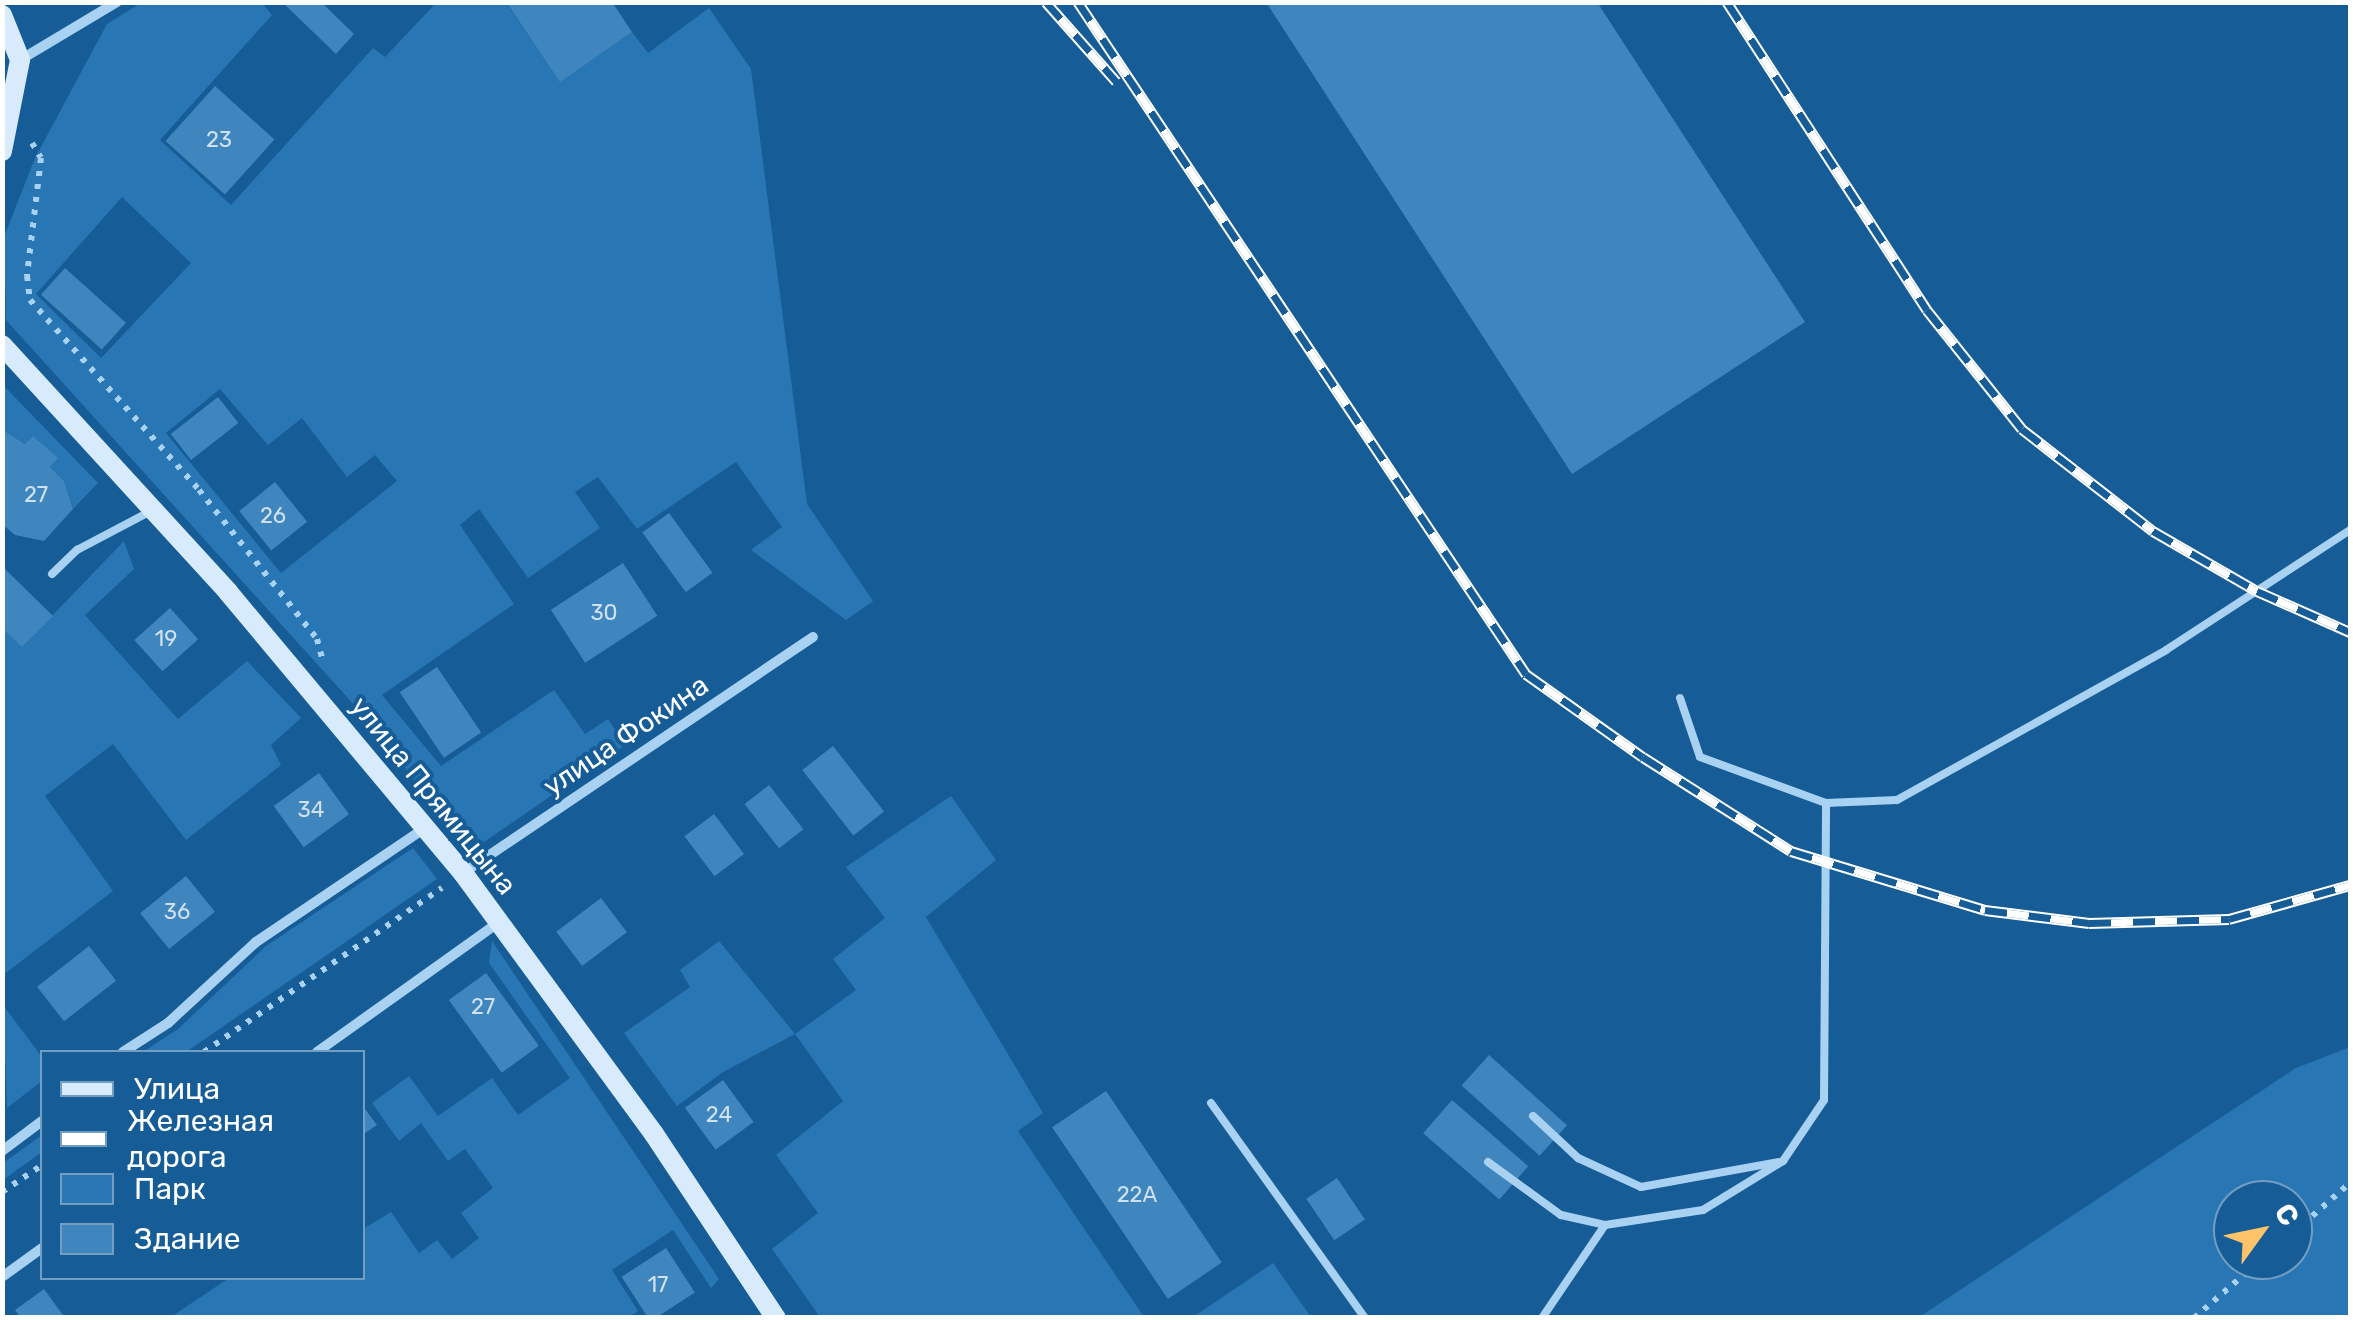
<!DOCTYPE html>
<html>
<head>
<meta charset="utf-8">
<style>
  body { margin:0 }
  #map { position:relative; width:2353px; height:1320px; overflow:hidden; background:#165c97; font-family:Rubik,sans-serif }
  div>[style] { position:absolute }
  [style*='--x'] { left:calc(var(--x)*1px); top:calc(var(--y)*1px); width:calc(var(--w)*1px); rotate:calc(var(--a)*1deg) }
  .green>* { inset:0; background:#2976b5 }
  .building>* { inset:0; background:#3f85be; transform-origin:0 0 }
  .path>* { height:6px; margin-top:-3px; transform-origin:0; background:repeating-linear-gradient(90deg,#a8d1f2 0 5px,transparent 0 13px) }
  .lane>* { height:8px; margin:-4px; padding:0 4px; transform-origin:4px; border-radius:4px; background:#a8d1f2 }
  .street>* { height:10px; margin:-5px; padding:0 5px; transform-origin:5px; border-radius:5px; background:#a8d1f2 }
  .secondary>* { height:20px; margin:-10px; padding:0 10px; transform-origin:10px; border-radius:10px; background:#d7ebfc }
  .rail>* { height:11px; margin-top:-5.5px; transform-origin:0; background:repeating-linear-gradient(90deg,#165c97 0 22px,#fff 0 44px); box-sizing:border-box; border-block:2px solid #fff }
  span { translate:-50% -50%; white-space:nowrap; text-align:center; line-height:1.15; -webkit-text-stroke:8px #165c97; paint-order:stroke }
  .number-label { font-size:22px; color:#cfe0ef }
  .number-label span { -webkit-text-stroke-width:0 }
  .street-label { font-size:28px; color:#fff }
  .frame { position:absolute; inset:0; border:5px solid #fff; pointer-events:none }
  .legend { position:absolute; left:40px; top:1050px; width:325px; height:230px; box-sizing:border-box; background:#165c97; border:2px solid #739dc1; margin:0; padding:12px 18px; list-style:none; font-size:30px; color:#fff }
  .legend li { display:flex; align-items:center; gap:20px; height:50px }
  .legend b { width:50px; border:2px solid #739dc1 }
  .north { position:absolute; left:2213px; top:1180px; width:100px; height:100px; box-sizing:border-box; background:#165c97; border:2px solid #739dc1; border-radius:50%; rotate:57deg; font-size:28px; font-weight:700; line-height:40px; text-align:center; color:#fff }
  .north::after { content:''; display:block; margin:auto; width:35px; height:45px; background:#ffc469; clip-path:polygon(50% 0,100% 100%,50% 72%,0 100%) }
</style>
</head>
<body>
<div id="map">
  <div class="green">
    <i style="clip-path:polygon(evenodd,141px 3px,262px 3px,272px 15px,160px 140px,231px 205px,373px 48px,385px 57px,436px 3px,506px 3px,560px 81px,632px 32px,648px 53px,709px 8px,751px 69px,807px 504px,873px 601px,846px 620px,751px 550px,782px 527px,736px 462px,637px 529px,598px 477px,575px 492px,600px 528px,528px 578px,479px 509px,460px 525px,514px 604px,382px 695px,441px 766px,554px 690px,585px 734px,608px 719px,625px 745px,481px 844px,457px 835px,365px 717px,6px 320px,4px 237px,35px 158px,107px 24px,141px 3px,122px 197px,191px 263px,101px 358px,36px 294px,122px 197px,141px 3px,220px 389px,268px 445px,302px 418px,347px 477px,375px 455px,397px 481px,281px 573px,166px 433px,220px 389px)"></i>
    <i style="clip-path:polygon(2px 384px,98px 483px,73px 509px,64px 481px,50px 467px,57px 458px,33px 436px,25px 444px,3px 429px)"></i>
    <i style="clip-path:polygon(124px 541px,134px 569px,85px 615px,178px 719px,247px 661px,301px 718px,271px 745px,281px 765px,186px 840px,113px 744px,45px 796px,113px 891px,3px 975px,3px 628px,22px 647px)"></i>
    <i style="clip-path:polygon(951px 796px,996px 860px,926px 917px,1043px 1113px,1018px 1131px,1144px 1317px,820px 1317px,772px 1249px,818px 1213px,776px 1155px,843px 1101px,795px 1034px,723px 1072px,677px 1106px,624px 1033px,690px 987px,680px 970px,719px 941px,795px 1034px,856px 990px,833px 959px,885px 918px,846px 867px)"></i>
    <i style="clip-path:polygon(413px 848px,437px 879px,186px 1052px,143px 1052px,178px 1029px,266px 946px)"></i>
    <i style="clip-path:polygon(492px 941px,719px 1279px,711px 1288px,673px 1230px,612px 1270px,638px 1311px,629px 1317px,171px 1317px,229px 1278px,362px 1278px,363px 1229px,391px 1212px,419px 1253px,437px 1240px,452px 1259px,479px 1238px,461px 1213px,493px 1188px,465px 1149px,448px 1161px,421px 1123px,399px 1141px,372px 1103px,409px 1076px,438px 1116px,492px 1078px,518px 1115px,570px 1078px,489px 963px)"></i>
    <i style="clip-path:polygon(3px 1005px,42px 1057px,42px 1081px,7px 1108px)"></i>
    <i style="clip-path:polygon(evenodd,2350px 1047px,2350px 1317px,1919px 1317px,2296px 1068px,2350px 1047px,2233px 1200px,2293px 1200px,2293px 1260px,2233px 1260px,2233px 1200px)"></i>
    <i style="clip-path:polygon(42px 1135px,42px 1152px,3px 1180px,3px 1163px)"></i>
    <i style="clip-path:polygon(1273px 1263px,1311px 1317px,1193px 1317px)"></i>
  </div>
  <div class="building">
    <i style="clip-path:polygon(282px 2px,321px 2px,354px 34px,336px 54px)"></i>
    <i style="clip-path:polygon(506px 2px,612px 2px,632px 32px,560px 82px)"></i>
    <i style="clip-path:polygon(1266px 2px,1597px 2px,1805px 322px,1572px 474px)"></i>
    <i style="left:215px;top:86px;width:80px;height:74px;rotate:42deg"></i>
    <i style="left:65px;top:268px;width:82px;height:36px;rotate:42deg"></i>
    <i style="left:218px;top:397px;width:33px;height:60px;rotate:52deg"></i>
    <i style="clip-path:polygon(2px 429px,25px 444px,33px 436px,58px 458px,50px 467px,64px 481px,73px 509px,44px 541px,15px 535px,2px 524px)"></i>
    <i style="left:275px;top:482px;width:51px;height:46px;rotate:51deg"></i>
    <i style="left:669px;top:513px;width:74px;height:33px;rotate:54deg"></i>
    <i style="left:623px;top:563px;width:63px;height:86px;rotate:57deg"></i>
    <i style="clip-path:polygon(2px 566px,53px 616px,22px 647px,2px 628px)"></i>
    <i style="left:170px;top:608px;width:42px;height:48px;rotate:48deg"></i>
    <i style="left:437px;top:667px;width:79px;height:45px;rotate:56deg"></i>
    <i style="left:833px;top:746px;width:83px;height:39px;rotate:52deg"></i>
    <i style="left:319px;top:773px;width:51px;height:56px;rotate:54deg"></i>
    <i style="left:769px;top:785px;width:56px;height:31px;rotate:52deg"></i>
    <i style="left:714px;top:814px;width:50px;height:37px;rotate:53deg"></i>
    <i style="left:186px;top:876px;width:46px;height:59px;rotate:51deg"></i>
    <i style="left:601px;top:898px;width:43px;height:56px;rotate:53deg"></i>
    <i style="left:89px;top:946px;width:44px;height:66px;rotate:52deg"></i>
    <i style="left:486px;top:973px;width:90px;height:46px;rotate:54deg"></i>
    <i style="left:1489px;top:1055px;width:105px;height:41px;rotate:42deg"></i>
    <i style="left:723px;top:1080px;width:52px;height:47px;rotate:54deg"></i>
    <i style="left:1106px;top:1091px;width:207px;height:65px;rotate:56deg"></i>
    <i style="left:1452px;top:1100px;width:101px;height:44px;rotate:41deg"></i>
    <i style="clip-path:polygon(362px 1105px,377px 1125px,362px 1135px)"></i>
    <i style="left:1337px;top:1178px;width:50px;height:37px;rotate:56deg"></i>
    <i style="left:666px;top:1248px;width:53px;height:53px;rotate:57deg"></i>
    <i style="clip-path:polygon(44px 1289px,65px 1318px,21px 1318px,15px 1310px)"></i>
  </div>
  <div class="path">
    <i style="--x:32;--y:143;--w:17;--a:59"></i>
    <i style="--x:41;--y:158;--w:119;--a:96.8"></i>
    <i style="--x:27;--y:276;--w:24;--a:83"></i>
    <i style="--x:30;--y:300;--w:254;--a:48.3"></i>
    <i style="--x:199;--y:490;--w:190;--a:51.6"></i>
    <i style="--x:317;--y:639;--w:23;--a:75"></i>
    <i style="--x:204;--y:1052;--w:289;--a:-34.6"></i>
    <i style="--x:2;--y:1192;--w:48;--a:-34"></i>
    <i style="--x:2293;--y:1233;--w:76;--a:-41.3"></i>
    <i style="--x:2194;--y:1318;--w:89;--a:-40.9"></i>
  </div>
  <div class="lane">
    <i style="--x:52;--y:574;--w:35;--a:-44"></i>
    <i style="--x:77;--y:550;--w:81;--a:-27.8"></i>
    <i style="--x:1680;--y:698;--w:62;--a:71.3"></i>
    <i style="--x:1700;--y:757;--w:134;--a:20.1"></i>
    <i style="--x:1826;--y:803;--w:71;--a:-2.4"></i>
    <i style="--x:1897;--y:800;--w:308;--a:-29.1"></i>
    <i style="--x:2166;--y:650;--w:220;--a:-33.1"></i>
    <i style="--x:1211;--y:1103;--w:264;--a:54.4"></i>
    <i style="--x:1533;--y:1116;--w:62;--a:43"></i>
    <i style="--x:1578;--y:1158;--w:69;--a:24.7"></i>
    <i style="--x:1641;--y:1187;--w:139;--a:-10.3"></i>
    <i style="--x:1488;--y:1162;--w:90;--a:36"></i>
    <i style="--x:1561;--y:1215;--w:45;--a:12.8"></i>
    <i style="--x:1605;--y:1225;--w:99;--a:-8.7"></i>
    <i style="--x:1703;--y:1210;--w:94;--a:-31.5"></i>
    <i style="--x:1783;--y:1161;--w:73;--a:-56.1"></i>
    <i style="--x:1824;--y:1100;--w:297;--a:-89.6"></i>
    <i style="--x:1542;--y:1318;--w:112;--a:-55.9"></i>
  </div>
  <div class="street">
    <i style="--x:20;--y:60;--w:113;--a:-30.9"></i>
    <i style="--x:463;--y:873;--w:422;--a:-34"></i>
    <i style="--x:123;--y:1052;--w:54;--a:-32.8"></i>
    <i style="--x:168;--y:1023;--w:120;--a:-42.6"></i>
    <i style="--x:256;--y:942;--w:204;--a:-34"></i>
    <i style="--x:317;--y:1052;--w:224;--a:-35.5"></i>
    <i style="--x:2;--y:1151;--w:50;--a:-36.9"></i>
    <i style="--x:2;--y:1277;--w:49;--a:-35.9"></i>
  </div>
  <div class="secondary">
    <i style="--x:2;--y:15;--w:48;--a:68.2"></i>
    <i style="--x:20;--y:60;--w:93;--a:101.2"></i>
    <i style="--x:2;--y:345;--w:335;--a:47.5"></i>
    <i style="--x:228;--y:592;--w:366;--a:50.1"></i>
    <i style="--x:463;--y:873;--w:323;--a:53.8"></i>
    <i style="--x:654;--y:1134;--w:221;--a:56.5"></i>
  </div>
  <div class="rail">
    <i style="--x:1046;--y:2;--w:106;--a:48.5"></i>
    <i style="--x:1078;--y:2;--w:808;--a:56.31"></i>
    <i style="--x:1526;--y:674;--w:143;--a:35.4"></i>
    <i style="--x:1643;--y:757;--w:175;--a:32.4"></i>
    <i style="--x:1791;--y:851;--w:203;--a:16.9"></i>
    <i style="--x:1985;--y:910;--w:105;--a:7.1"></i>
    <i style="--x:2089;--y:923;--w:140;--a:-1.6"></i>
    <i style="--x:2229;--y:919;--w:126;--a:-15.7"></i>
    <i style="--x:1727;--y:2;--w:367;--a:57"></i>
    <i style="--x:1927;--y:310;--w:152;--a:51.4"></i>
    <i style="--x:2022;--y:429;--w:166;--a:37.9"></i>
    <i style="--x:2153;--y:531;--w:120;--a:30"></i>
    <i style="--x:2257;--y:591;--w:102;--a:23.8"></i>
  </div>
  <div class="number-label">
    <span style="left:219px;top:140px">23</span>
    <span style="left:36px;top:495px">27</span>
    <span style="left:273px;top:516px">26</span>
    <span style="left:604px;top:613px">30</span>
    <span style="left:166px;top:639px">19</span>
    <span style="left:311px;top:810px">34</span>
    <span style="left:177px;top:912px">36</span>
    <span style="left:483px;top:1007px">27</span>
    <span style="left:719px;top:1115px">24</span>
    <span style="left:1137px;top:1195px">22А</span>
    <span style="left:658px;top:1285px">17</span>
  </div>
  <div class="street-label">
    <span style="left:626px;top:736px;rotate:-34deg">улица Фокина</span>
    <span style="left:433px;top:796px;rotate:51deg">улица Прямицына</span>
  </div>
  <div class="frame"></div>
  <ul class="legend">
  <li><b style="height:12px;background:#d7ebfc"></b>Улица</li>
  <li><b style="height:12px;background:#fff"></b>Железная дорога</li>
  <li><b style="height:28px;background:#2976b5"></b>Парк</li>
  <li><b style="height:28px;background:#3f85be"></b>Здание</li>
  </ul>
  <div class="north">С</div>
</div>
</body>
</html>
